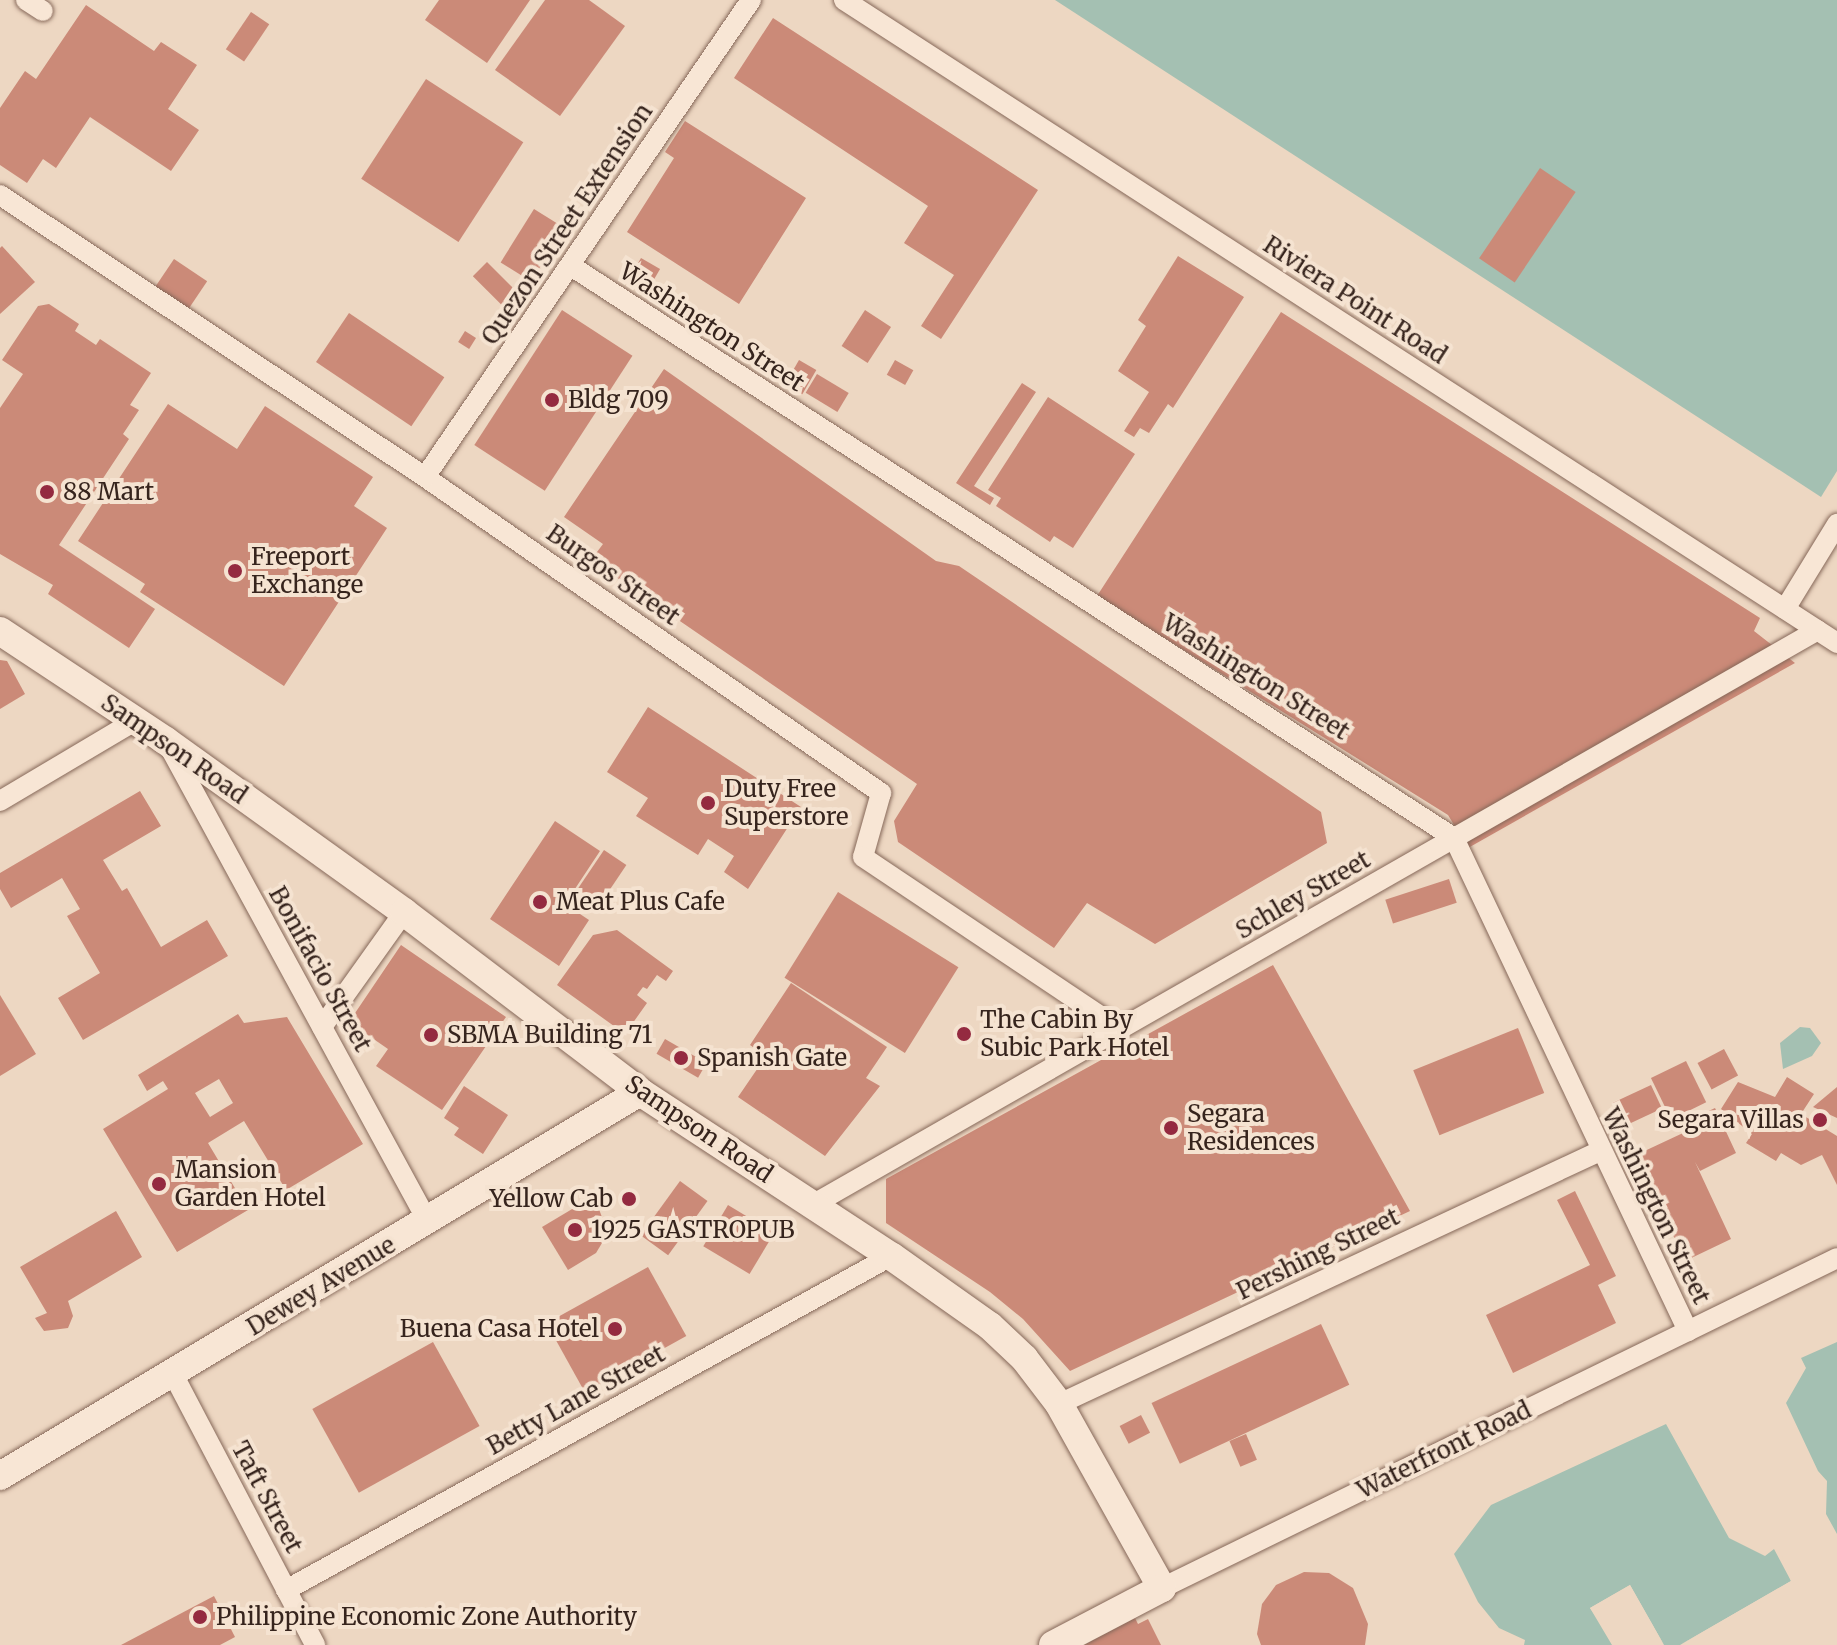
<!DOCTYPE html>
<html>
<head>
<meta charset="utf-8">
<style>
  body { margin:0 }
  #map { position:relative; width:1837px; height:1645px; overflow:hidden; background:#edd7c2; font-family:Merriweather,serif }
  div>[style] { position:absolute }
  [style*='--x'] { left:calc(var(--x)*1px); top:calc(var(--y)*1px); width:calc(var(--w)*1px); rotate:calc(var(--a)*1deg) }
  .water>* { inset:0; background:#a4c0b2 }
  .pier>* { inset:0; background:#edd7c2 }
  .building>* { inset:0; background:#cb8a78; transform-origin:0 0 }
  .roads { filter:drop-shadow(0 0 2px #866859) drop-shadow(0 0 2px #866859) }
  .street>* { height:20px; margin:-10px; padding:0 10px; transform-origin:10px; border-radius:10px; background:#f8e6d5 }
  .secondary>* { height:28px; margin:-14px; padding:0 14px; transform-origin:14px; border-radius:14px; background:#f8e6d5 }
  .dots>* { width:22px; height:22px; translate:-50% -50%; box-sizing:border-box; border:4px solid #f5e3d1; border-radius:50% }
  span { translate:-50% -50%; white-space:nowrap; text-align:center; line-height:1.15; -webkit-text-stroke:8px #f5e3d1; paint-order:stroke }
  .street-label { font-size:24px; color:#36241d }
  .poi-label { font-size:24px; color:#36241d }
  .left { translate:0 -50%; text-align:left }
  .right { translate:-100% -50%; text-align:right }
</style>
</head>
<body>
<div id="map">
  <div class="water">
    <i style="clip-path:polygon(1055px 0,1837px 0,1837px 471px,1821px 497px)"></i>
    <i style="clip-path:polygon(1800px 1027px,1810px 1028px,1821px 1043px,1812px 1056px,1783px 1069px,1780px 1043px)"></i>
    <i style="clip-path:polygon(1837px 1342px,1837px 1534px,1826px 1514px,1827px 1481px,1818px 1471px,1786px 1403px,1806px 1368px,1801px 1358px)"></i>
    <i style="clip-path:polygon(1666px 1424px,1729px 1538px,1765px 1556px,1774px 1549px,1791px 1581px,1680px 1645px,1664px 1645px,1630px 1585px,1590px 1608px,1612px 1645px,1524px 1645px,1525px 1640px,1499px 1628px,1478px 1602px,1454px 1554px,1491px 1505px)"></i>
  </div>
  <div class="pier">
    <i style="clip-path:polygon(1778px 1546px,1794px 1584px,1680px 1645px,1791px 1581px)"></i>
    <i style="clip-path:polygon(1630px 1585px,1664px 1645px,1628px 1590px,1596px 1609px,1616px 1645px,1590px 1608px)"></i>
  </div>
  <div class="building">
    <i style="clip-path:polygon(439px 0,530px 0,487px 63px,425px 20px)"></i>
    <i style="clip-path:polygon(545px 0,589px 0,625px 26px,560px 116px,495px 70px)"></i>
    <i style="clip-path:polygon(86px 5px,154px 51px,161px 42px,197px 65px,168px 109px,199px 130px,171px 171px,90px 117px,56px 168px,43px 159px,27px 183px,0 165px,0 108px,25px 71px,36px 79px)"></i>
    <i style="left:251px;top:12px;width:22px;height:45px;rotate:34deg"></i>
    <i style="clip-path:polygon(773px 18px,1038px 190px,941px 339px,921px 326px,954px 275px,904px 243px,928px 206px,734px 78px)"></i>
    <i style="left:426px;top:79px;width:116px;height:119px;rotate:33deg"></i>
    <i style="clip-path:polygon(685px 121px,806px 198px,739px 304px,627px 232px,674px 158px,665px 152px)"></i>
    <i style="left:1540px;top:168px;width:43px;height:109px;rotate:34deg"></i>
    <i style="left:534px;top:209px;width:36px;height:63px;rotate:32deg"></i>
    <i style="clip-path:polygon(2px 246px,35px 282px,0 314px,0 248px)"></i>
    <i style="clip-path:polygon(1178px 256px,1244px 297px,1173px 408px,1168px 404px,1149px 433px,1140px 428px,1134px 437px,1124px 431px,1149px 392px,1118px 371px,1146px 326px,1138px 320px)"></i>
    <i style="left:641px;top:258px;width:22px;height:18px;rotate:30deg"></i>
    <i style="left:174px;top:259px;width:40px;height:37px;rotate:34deg"></i>
    <i style="left:487px;top:262px;width:44px;height:20px;rotate:45deg"></i>
    <i style="clip-path:polygon(49px 304px,79px 324px,75px 331px,96px 345px,100px 339px,151px 373px,130px 405px,139px 410px,123px 434px,129px 439px,59px 545px,155px 609px,129px 648px,48px 594px,53px 585px,0 554px,0 408px,23px 374px,2px 360px,38px 306px)"></i>
    <i style="left:562px;top:310px;width:84px;height:161px;rotate:33deg"></i>
    <i style="left:865px;top:310px;width:31px;height:43px;rotate:33deg"></i>
    <i style="clip-path:polygon(1281px 312px,1760px 618px,1754px 631px,1795px 663px,1468px 848px,1448px 815px,1097px 596px)"></i>
    <i style="left:349px;top:313px;width:115px;height:59px;rotate:34deg"></i>
    <i style="left:465px;top:331px;width:13px;height:13px;rotate:32deg"></i>
    <i style="left:799px;top:360px;width:20px;height:28px;rotate:30deg"></i>
    <i style="left:895px;top:360px;width:21px;height:17px;rotate:29deg"></i>
    <i style="clip-path:polygon(664px 369px,936px 561px,959px 566px,1321px 812px,1327px 843px,1155px 944px,1087px 903px,1054px 948px,898px 842px,894px 821px,917px 784px,591px 560px,603px 544px,564px 517px)"></i>
    <i style="left:817px;top:374px;width:37px;height:22px;rotate:31deg"></i>
    <i style="clip-path:polygon(1022px 383px,1036px 392px,974px 486px,994px 498px,990px 505px,956px 483px)"></i>
    <i style="clip-path:polygon(1048px 397px,1135px 454px,1073px 548px,1054px 536px,1050px 542px,996px 506px,1001px 498px,988px 490px)"></i>
    <i style="clip-path:polygon(168px 404px,237px 449px,265px 406px,373px 477px,354px 506px,387px 528px,284px 686px,140px 592px,145px 584px,78px 541px)"></i>
    <i style="clip-path:polygon(0 660px,7px 661px,25px 694px,0 709px)"></i>
    <i style="clip-path:polygon(648px 707px,801px 807px,748px 889px,724px 872px,734px 856px,708px 839px,698px 855px,636px 816px,648px 798px,607px 772px)"></i>
    <i style="clip-path:polygon(140px 791px,161px 826px,103px 860px,122px 891px,127px 888px,161px 947px,207px 920px,228px 956px,83px 1040px,58px 998px,100px 973px,67px 916px,80px 909px,62px 878px,11px 908px,0 889px,0 873px)"></i>
    <i style="clip-path:polygon(555px 821px,600px 851px,565px 904px,589px 920px,559px 966px,490px 919px)"></i>
    <i style="left:604px;top:850px;width:27px;height:58px;rotate:34deg"></i>
    <i style="left:1449px;top:879px;width:25px;height:67px;rotate:72deg"></i>
    <i style="left:838px;top:892px;width:142px;height:101px;rotate:32deg"></i>
    <i style="clip-path:polygon(617px 930px,673px 971px,666px 981px,657px 975px,647px 989px,643px 987px,637px 995px,647px 1003px,625px 1034px,557px 985px,593px 935px)"></i>
    <i style="clip-path:polygon(401px 945px,506px 1017px,442px 1110px,376px 1066px,388px 1049px,349px 1022px)"></i>
    <i style="clip-path:polygon(1273px 965px,1410px 1211px,1070px 1371px,1023px 1319px,990px 1292px,886px 1223px,886px 1179px)"></i>
    <i style="clip-path:polygon(791px 983px,887px 1047px,866px 1078px,880px 1086px,825px 1156px,738px 1097px,766px 1056px,750px 1045px)"></i>
    <i style="clip-path:polygon(0 995px,36px 1054px,0 1076px)"></i>
    <i style="clip-path:polygon(evenodd,238px 1014px,244px 1023px,287px 1017px,363px 1144px,286px 1190px,244px 1121px,208px 1143px,248px 1210px,177px 1252px,103px 1129px,168px 1089px,163px 1081px,147px 1091px,138px 1075px,238px 1014px,219px 1079px,233px 1103px,210px 1117px,195px 1093px,219px 1079px)"></i>
    <i style="left:1518px;top:1028px;width:70px;height:113px;rotate:68deg"></i>
    <i style="left:665px;top:1039px;width:48px;height:17px;rotate:30deg"></i>
    <i style="left:1724px;top:1049px;width:30px;height:30px;rotate:62deg"></i>
    <i style="left:1686px;top:1061px;width:46px;height:39px;rotate:64deg"></i>
    <i style="clip-path:polygon(1787px 1077px,1814px 1094px,1801px 1114px,1837px 1136px,1837px 1185px,1822px 1155px,1801px 1165px,1781px 1153px,1776px 1161px,1746px 1143px,1752px 1134px,1721px 1109px,1738px 1082px,1775px 1097px)"></i>
    <i style="left:1651px;top:1085px;width:26px;height:42px;rotate:65deg"></i>
    <i style="clip-path:polygon(464px 1086px,508px 1115px,483px 1154px,454px 1135px,459px 1128px,444px 1118px)"></i>
    <i style="clip-path:polygon(1837px 1087px,1837px 1118px,1813px 1107px)"></i>
    <i style="clip-path:polygon(1715px 1108px,1736px 1153px,1700px 1171px,1695px 1162px,1731px 1239px,1685px 1261px,1636px 1155px,1683px 1133px,1679px 1125px)"></i>
    <i style="left:680px;top:1181px;width:34px;height:67px;rotate:36deg"></i>
    <i style="clip-path:polygon(1575px 1191px,1616px 1276px,1598px 1285px,1616px 1323px,1513px 1373px,1486px 1315px,1590px 1265px,1557px 1200px)"></i>
    <i style="clip-path:polygon(594px 1196px,608px 1233px,596px 1253px,568px 1270px,542px 1227px)"></i>
    <i style="left:728px;top:1205px;width:54px;height:48px;rotate:31deg"></i>
    <i style="clip-path:polygon(116px 1211px,142px 1257px,68px 1301px,73px 1316px,68px 1328px,44px 1331px,35px 1318px,47px 1313px,20px 1267px)"></i>
    <i style="left:648px;top:1267px;width:79px;height:116px;rotate:61deg"></i>
    <i style="left:1321px;top:1324px;width:67px;height:187px;rotate:65deg"></i>
    <i style="left:433px;top:1342px;width:96px;height:138px;rotate:61deg"></i>
    <i style="left:1141px;top:1415px;width:20px;height:24px;rotate:63deg"></i>
    <i style="left:1246px;top:1434px;width:28px;height:18px;rotate:67deg"></i>
    <i style="clip-path:polygon(1304px 1572px,1329px 1573px,1353px 1588px,1368px 1624px,1365px 1645px,1261px 1645px,1257px 1634px,1262px 1604px,1276px 1585px)"></i>
    <i style="clip-path:polygon(214px 1596px,235px 1637px,220px 1645px,121px 1645px)"></i>
    <i style="clip-path:polygon(1135px 1618px,1138px 1624px,1148px 1619px,1161px 1645px,1084px 1645px)"></i>
  </div>
  <div class="roads">
    <div class="street">
      <i style="--x:26;--y:0;--w:20;--a:33"></i>
      <i style="--x:844;--y:0;--w:1183;--a:32.92"></i>
      <i style="--x:0;--y:195;--w:510;--a:33.57"></i>
      <i style="--x:425;--y:477;--w:555;--a:34.72"></i>
      <i style="--x:881;--y:793;--w:66;--a:105.7"></i>
      <i style="--x:863;--y:857;--w:309;--a:33.8"></i>
      <i style="--x:571;--y:266;--w:1052;--a:32.93"></i>
      <i style="--x:1454;--y:838;--w:546;--a:64.61"></i>
      <i style="--x:425;--y:477;--w:578;--a:-55.65"></i>
      <i style="--x:1785;--y:609;--w:100;--a:-58.5"></i>
      <i style="--x:170;--y:748;--w:540;--a:61.44"></i>
      <i style="--x:0;--y:801;--w:157;--a:-30.7"></i>
      <i style="--x:322;--y:1027;--w:141;--a:-54.5"></i>
      <i style="--x:814;--y:1204;--w:1156;--a:-29.76"></i>
      <i style="--x:173;--y:1374;--w:306;--a:62.3"></i>
      <i style="--x:1059;--y:1404;--w:597;--a:-25.06"></i>
      <i style="--x:1162;--y:1588;--w:751;--a:-26.05"></i>
      <i style="--x:286;--y:1590;--w:691;--a:-28.9"></i>
    </div>
    <div class="secondary">
      <i style="--x:0;--y:631;--w:199;--a:33.5"></i>
      <i style="--x:166;--y:741;--w:293;--a:35.7"></i>
      <i style="--x:404;--y:912;--w:297;--a:37.3"></i>
      <i style="--x:640;--y:1092;--w:300;--a:33.2"></i>
      <i style="--x:891;--y:1256;--w:121;--a:35.3"></i>
      <i style="--x:990;--y:1326;--w:47;--a:43.3"></i>
      <i style="--x:1024;--y:1358;--w:58;--a:52.7"></i>
      <i style="--x:1059;--y:1404;--w:211;--a:60.8"></i>
      <i style="--x:1162;--y:1588;--w:123;--a:152.4"></i>
      <i style="--x:0;--y:1476;--w:746;--a:-30.96"></i>
    </div>
  </div>
  <div class="dots">
    <i style="left:552px;top:400px;background:#942a40"></i>
    <i style="left:47px;top:492px;background:#942a40"></i>
    <i style="left:235px;top:571px;background:#942a40"></i>
    <i style="left:708px;top:803px;background:#942a40"></i>
    <i style="left:540px;top:902px;background:#942a40"></i>
    <i style="left:964px;top:1034px;background:#942a40"></i>
    <i style="left:431px;top:1035px;background:#942a40"></i>
    <i style="left:681px;top:1058px;background:#942a40"></i>
    <i style="left:1820px;top:1120px;background:#942a40"></i>
    <i style="left:1171px;top:1128px;background:#942a40"></i>
    <i style="left:159px;top:1184px;background:#942a40"></i>
    <i style="left:629px;top:1199px;background:#942a40"></i>
    <i style="left:575px;top:1230px;background:#942a40"></i>
    <i style="left:615px;top:1329px;background:#942a40"></i>
    <i style="left:200px;top:1617px;background:#942a40"></i>
  </div>
  <div class="street-label">
    <span style="left:567px;top:224px;rotate:-56deg">Quezon Street Extension</span>
    <span style="left:1355px;top:300px;rotate:33deg">Riviera Point Road</span>
    <span style="left:712px;top:327px;rotate:33deg">Washington Street</span>
    <span style="left:613px;top:575px;rotate:35deg">Burgos Street</span>
    <span style="left:1256px;top:677px;rotate:32deg">Washington Street</span>
    <span style="left:174px;top:749px;rotate:35deg">Sampson Road</span>
    <span style="left:1303px;top:895px;rotate:-30deg">Schley Street</span>
    <span style="left:320px;top:969px;rotate:61deg">Bonifacio Street</span>
    <span style="left:699px;top:1129px;rotate:34deg">Sampson Road</span>
    <span style="left:1656px;top:1206px;rotate:64deg">Washington Street</span>
    <span style="left:1318px;top:1254px;rotate:-26deg">Pershing Street</span>
    <span style="left:321px;top:1286px;rotate:-31deg">Dewey Avenue</span>
    <span style="left:576px;top:1400px;rotate:-29deg">Betty Lane Street</span>
    <span style="left:1444px;top:1450px;rotate:-26deg">Waterfront Road</span>
    <span style="left:267px;top:1497px;rotate:62deg">Taft Street</span>
  </div>
  <div class="poi-label">
    <span class="left" style="left:568px;top:400px">Bldg 709</span>
    <span class="left" style="left:63px;top:492px">88 Mart</span>
    <span class="left" style="left:251px;top:571px">Freeport<br>Exchange</span>
    <span class="left" style="left:724px;top:803px">Duty Free<br>Superstore</span>
    <span class="left" style="left:556px;top:902px">Meat Plus Cafe</span>
    <span class="left" style="left:980px;top:1034px">The Cabin By<br>Subic Park Hotel</span>
    <span class="left" style="left:447px;top:1035px">SBMA Building 71</span>
    <span class="left" style="left:697px;top:1058px">Spanish Gate</span>
    <span class="left" style="left:1187px;top:1128px">Segara<br>Residences</span>
    <span class="right" style="left:1804px;top:1120px">Segara Villas</span>
    <span class="left" style="left:175px;top:1184px">Mansion<br>Garden Hotel</span>
    <span class="right" style="left:613px;top:1199px">Yellow Cab</span>
    <span class="left" style="left:591px;top:1230px">1925 GASTROPUB</span>
    <span class="right" style="left:599px;top:1329px">Buena Casa Hotel</span>
    <span class="left" style="left:216px;top:1617px">Philippine Economic Zone Authority</span>
  </div>
</div>
</body>
</html>
